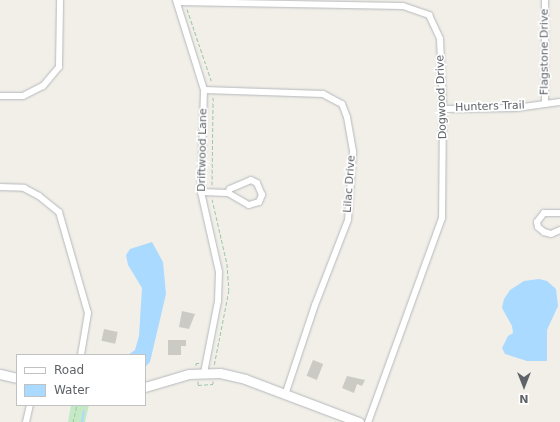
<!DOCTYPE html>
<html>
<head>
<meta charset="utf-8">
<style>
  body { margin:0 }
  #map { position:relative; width:560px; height:422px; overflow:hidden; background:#f1efe8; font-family:"DejaVu Sans",sans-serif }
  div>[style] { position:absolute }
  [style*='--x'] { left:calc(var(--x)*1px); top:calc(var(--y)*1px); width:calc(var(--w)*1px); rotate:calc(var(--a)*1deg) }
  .green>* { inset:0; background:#c5e8c5 }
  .water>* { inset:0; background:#aadaff }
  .stream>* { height:2px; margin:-1px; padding:0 1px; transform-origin:1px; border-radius:1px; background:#aadaff }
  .building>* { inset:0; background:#cccac5; transform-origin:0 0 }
  .path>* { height:1px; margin-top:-0.5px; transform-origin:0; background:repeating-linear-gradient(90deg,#9cc7a9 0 4px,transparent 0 6px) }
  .roads { filter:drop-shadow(0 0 1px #b5b8bc) drop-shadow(0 0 1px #b5b8bc) }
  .street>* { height:6px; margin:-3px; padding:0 3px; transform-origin:3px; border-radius:3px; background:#fff }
  .secondary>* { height:9px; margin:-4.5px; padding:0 4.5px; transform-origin:4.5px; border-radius:4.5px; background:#fff }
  span { translate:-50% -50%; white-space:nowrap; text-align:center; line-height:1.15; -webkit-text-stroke:3.5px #fff; paint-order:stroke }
  .street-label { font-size:11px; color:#5f6368 }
  .legend { position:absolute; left:16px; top:354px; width:130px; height:52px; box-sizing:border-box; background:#fff; border:1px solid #bfc1c3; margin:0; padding:5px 7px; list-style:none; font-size:12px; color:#5f6368 }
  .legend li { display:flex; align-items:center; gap:8px; height:20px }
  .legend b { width:20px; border:1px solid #bfc1c3 }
  .north { position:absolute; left:504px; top:366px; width:40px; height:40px; -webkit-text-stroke:3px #fff; paint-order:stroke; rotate:180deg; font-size:11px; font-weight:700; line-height:16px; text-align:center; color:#5f6368 }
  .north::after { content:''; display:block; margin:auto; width:14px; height:18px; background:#5f6368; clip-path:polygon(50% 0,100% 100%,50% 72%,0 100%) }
</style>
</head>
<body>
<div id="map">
  <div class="green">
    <i style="clip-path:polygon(71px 405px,89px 405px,85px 422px,68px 422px)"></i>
  </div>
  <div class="water">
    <i style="clip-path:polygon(152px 242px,163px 262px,166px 294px,150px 362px,145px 367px,145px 355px,128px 355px,135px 350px,139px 336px,142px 288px,128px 265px,126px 255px,130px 249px)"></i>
    <i style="clip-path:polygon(539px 279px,547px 281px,556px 289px,558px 306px,547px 330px,547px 361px,527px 361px,505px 354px,502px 348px,508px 336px,513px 333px,512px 326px,502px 308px,504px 299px,510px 290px,524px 281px)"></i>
  </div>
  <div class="stream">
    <i style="--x:82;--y:422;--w:11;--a:-80"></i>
  </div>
  <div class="building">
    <i style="clip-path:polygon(182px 311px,195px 314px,189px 329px,179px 327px)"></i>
    <i style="left:104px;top:329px;width:14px;height:12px;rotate:12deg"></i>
    <i style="clip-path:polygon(168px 340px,186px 340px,186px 346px,181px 346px,181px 355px,168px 355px)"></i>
    <i style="left:313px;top:360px;width:11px;height:17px;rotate:22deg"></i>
    <i style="clip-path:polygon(347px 376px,365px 380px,362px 386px,357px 384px,354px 393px,342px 388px)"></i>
  </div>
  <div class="path">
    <i style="--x:187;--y:9;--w:78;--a:71.3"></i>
    <i style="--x:212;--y:185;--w:88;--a:-89.3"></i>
    <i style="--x:212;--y:199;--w:67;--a:77"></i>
    <i style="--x:227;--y:264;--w:26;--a:86"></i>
    <i style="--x:229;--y:290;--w:77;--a:101.2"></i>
    <i style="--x:196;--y:366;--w:3;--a:-90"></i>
    <i style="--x:196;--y:363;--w:3;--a:0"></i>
    <i style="--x:198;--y:381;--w:4;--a:90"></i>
    <i style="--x:198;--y:385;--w:15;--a:-4"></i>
    <i style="--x:213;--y:384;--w:3;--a:-90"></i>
    <i style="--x:73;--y:422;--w:17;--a:-77"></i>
  </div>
  <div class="roads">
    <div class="street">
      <i style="--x:176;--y:0;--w:94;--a:72.7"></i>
      <i style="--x:204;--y:90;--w:102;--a:91.7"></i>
      <i style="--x:201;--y:192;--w:82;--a:77.3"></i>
      <i style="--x:219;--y:272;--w:29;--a:92"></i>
      <i style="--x:218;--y:301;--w:73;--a:101"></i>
      <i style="--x:177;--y:2;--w:226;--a:1"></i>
      <i style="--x:403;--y:6;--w:28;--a:19"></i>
      <i style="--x:429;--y:15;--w:26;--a:65"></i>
      <i style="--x:440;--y:39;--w:70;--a:87.5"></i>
      <i style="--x:443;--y:109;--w:109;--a:90.5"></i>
      <i style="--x:442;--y:218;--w:217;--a:109.9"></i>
      <i style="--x:204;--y:90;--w:119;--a:1.9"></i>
      <i style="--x:323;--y:94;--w:21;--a:28"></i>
      <i style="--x:342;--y:104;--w:14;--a:69"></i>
      <i style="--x:347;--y:117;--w:36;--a:80"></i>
      <i style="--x:353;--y:152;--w:68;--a:94.2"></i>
      <i style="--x:348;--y:220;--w:91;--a:111.2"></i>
      <i style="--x:315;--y:305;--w:95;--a:108.4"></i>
      <i style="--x:0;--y:96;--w:23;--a:0"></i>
      <i style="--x:23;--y:96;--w:22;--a:-27"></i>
      <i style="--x:43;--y:86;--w:25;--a:-50"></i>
      <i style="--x:59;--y:67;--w:67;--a:-89.1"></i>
      <i style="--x:545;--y:104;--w:104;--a:-90"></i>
      <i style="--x:443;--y:109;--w:73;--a:-0.8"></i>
      <i style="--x:516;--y:108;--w:44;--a:-7.8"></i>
      <i style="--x:0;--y:187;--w:24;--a:2"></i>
      <i style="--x:24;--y:188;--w:17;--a:28"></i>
      <i style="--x:39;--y:196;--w:26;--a:39"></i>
      <i style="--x:59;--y:212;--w:105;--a:74"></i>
      <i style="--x:88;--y:313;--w:43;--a:99.5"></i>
      <i style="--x:201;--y:192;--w:27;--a:2"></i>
      <i style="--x:228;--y:193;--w:24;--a:30"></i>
      <i style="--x:249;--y:205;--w:10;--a:-17"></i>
      <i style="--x:259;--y:202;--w:8;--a:-67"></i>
      <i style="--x:262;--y:195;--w:13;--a:-113"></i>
      <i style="--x:257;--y:183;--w:7;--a:-153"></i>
      <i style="--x:251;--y:180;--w:23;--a:157"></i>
      <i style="--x:230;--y:189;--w:4;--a:117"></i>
      <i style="--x:560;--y:213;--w:16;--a:180"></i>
      <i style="--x:544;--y:213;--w:11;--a:128"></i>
      <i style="--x:537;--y:222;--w:5;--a:79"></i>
      <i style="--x:538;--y:227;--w:8;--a:40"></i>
      <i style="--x:544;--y:232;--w:7;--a:16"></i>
      <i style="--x:551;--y:234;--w:10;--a:-24"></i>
      <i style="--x:26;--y:422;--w:17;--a:-77"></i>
    </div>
    <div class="secondary">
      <i style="--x:0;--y:374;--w:17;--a:13"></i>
      <i style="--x:145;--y:387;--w:46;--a:-16.5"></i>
      <i style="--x:189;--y:374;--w:31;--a:-2"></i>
      <i style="--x:220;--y:373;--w:26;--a:13"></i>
      <i style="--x:245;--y:379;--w:122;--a:20.7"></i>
    </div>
  </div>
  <div class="street-label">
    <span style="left:545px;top:52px;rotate:-90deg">Flagstone Drive</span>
    <span style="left:442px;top:97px;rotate:-92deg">Dogwood Drive</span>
    <span style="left:490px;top:107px;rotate:-2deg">Hunters Trail</span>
    <span style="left:203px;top:150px;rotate:-89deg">Driftwood Lane</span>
    <span style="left:350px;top:184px;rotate:-86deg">Lilac Drive</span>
  </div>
  <ul class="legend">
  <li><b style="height:5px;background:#fff"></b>Road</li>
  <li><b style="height:11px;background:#aadaff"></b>Water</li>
  </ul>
  <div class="north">N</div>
</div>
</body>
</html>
